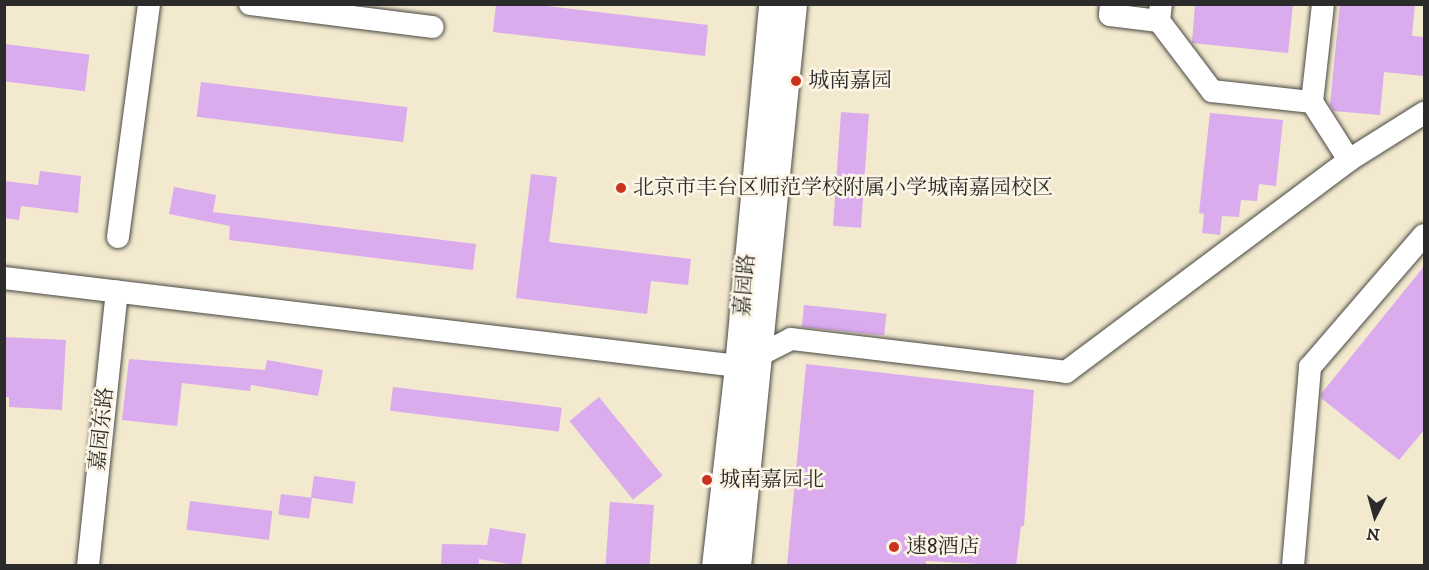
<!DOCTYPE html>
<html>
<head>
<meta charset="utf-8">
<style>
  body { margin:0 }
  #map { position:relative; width:1429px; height:570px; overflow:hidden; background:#f2e9ce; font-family:"IM FELL DW Pica","Noto Serif SC",serif }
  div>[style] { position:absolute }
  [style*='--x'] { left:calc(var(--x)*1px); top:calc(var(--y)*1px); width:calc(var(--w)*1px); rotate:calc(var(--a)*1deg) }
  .building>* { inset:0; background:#daabed; transform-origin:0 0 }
  .roads { filter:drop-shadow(0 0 2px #494843) drop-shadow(0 0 2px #494843) }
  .minor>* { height:22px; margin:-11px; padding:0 11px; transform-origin:11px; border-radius:11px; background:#fff }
  .major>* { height:27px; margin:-13.5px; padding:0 13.5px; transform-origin:13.5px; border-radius:13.5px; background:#fff }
  .dots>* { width:16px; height:16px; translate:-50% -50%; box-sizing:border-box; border:3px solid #fcf5e5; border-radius:50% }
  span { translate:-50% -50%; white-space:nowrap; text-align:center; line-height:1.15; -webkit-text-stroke:5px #fcf5e5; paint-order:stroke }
  .poi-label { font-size:21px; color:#2b2b2b }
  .left { translate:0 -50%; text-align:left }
  .street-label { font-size:21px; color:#2b2b2b }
  .frame { position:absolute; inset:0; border:6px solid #2b2b2b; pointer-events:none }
  .north { position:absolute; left:1345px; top:486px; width:60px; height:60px; -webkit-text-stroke:4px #fcf5e5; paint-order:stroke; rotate:186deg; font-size:16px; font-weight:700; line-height:24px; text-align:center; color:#2b2b2b }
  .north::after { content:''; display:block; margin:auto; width:21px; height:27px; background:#2b2b2b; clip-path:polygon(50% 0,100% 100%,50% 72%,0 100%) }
</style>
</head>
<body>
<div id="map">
  <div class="building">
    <i style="clip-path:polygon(496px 4px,530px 4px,708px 25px,705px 56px,493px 32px)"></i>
    <i style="clip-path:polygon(1195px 4px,1293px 4px,1288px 53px,1192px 43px)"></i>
    <i style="clip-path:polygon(1340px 4px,1415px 4px,1412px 36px,1425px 37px,1424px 76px,1384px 72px,1380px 115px,1334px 111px,1330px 105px)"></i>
    <i style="left:4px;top:44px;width:86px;height:37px;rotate:7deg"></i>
    <i style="left:201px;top:82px;width:208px;height:35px;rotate:7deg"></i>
    <i style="left:841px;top:112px;width:28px;height:114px;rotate:4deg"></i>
    <i style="clip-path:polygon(1210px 113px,1283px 120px,1276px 186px,1259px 184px,1257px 201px,1241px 200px,1239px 217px,1222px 216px,1220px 235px,1202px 233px,1204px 214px,1199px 213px)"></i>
    <i style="clip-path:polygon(40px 171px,81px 176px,78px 213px,21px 206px,19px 220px,4px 218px,4px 181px,38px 185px)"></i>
    <i style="clip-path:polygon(531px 174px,557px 177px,549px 242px,691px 259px,688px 285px,651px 281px,647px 314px,516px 298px)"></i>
    <i style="clip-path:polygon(174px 187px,216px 195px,213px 212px,476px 244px,473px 270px,229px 240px,230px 226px,169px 214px)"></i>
    <i style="clip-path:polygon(1425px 265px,1425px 429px,1399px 460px,1321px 398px,1321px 394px)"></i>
    <i style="left:804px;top:305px;width:83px;height:22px;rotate:6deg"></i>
    <i style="clip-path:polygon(4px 337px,66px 340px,62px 410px,9px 407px,9px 397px,4px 397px)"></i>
    <i style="clip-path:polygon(129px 359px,265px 370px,267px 360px,323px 370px,318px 396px,251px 385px,250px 391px,182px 383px,177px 426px,122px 420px)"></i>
    <i style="clip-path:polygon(806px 364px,1034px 390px,1024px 526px,1021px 526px,1016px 566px,926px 561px,926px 566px,787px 566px)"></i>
    <i style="left:393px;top:387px;width:170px;height:24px;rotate:7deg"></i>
    <i style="left:599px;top:397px;width:101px;height:38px;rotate:51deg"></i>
    <i style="left:314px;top:476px;width:42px;height:22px;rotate:8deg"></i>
    <i style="left:281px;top:494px;width:31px;height:21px;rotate:7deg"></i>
    <i style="left:190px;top:501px;width:83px;height:29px;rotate:7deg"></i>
    <i style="left:610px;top:502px;width:44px;height:64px;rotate:4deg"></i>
    <i style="clip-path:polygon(490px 528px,526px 534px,521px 566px,479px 559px,479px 566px,441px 566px,442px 544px,487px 545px)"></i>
  </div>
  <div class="roads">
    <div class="minor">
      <i style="--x:250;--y:4;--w:184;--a:7.2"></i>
      <i style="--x:1111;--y:4;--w:11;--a:95"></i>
      <i style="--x:1110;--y:15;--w:49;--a:7"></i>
      <i style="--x:1161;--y:4;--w:17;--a:97"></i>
      <i style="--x:1159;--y:21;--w:88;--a:52.9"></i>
      <i style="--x:1212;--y:91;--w:101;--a:6.3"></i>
      <i style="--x:1312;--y:102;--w:69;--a:57.5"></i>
      <i style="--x:1312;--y:102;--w:99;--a:-83.6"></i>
      <i style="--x:118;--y:237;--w:235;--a:-82.4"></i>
      <i style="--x:4;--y:278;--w:739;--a:6.84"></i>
      <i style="--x:738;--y:366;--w:59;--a:-27"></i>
      <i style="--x:791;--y:339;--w:277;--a:6.8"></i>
      <i style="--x:1066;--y:372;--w:354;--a:-36.8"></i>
      <i style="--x:1349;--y:160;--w:89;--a:-32.1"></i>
      <i style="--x:88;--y:566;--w:276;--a:-84"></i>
      <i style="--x:1293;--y:566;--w:200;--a:-85.1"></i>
      <i style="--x:1310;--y:367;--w:174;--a:-49.2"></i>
    </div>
    <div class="major">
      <i style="--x:715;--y:566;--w:201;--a:-83.4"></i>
      <i style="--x:738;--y:366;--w:364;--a:-84.6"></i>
      <i style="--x:737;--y:566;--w:565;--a:-84.31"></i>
    </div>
  </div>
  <div class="dots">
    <i style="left:796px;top:81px;background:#c8321e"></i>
    <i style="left:621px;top:188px;background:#c8321e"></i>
    <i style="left:707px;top:480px;background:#c8321e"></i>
    <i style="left:894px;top:547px;background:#c8321e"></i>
  </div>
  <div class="poi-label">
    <span class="left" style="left:808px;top:81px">城南嘉园</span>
    <span class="left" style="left:633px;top:188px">北京市丰台区师范学校附属小学城南嘉园校区</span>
    <span class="left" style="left:719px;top:480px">城南嘉园北</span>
    <span class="left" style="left:906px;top:547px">速8酒店</span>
  </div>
  <div class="street-label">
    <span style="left:745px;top:285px;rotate:-85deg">嘉园路</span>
    <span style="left:102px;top:429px;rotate:-84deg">嘉园东路</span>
  </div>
  <div class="frame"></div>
  <div class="north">N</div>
</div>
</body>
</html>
